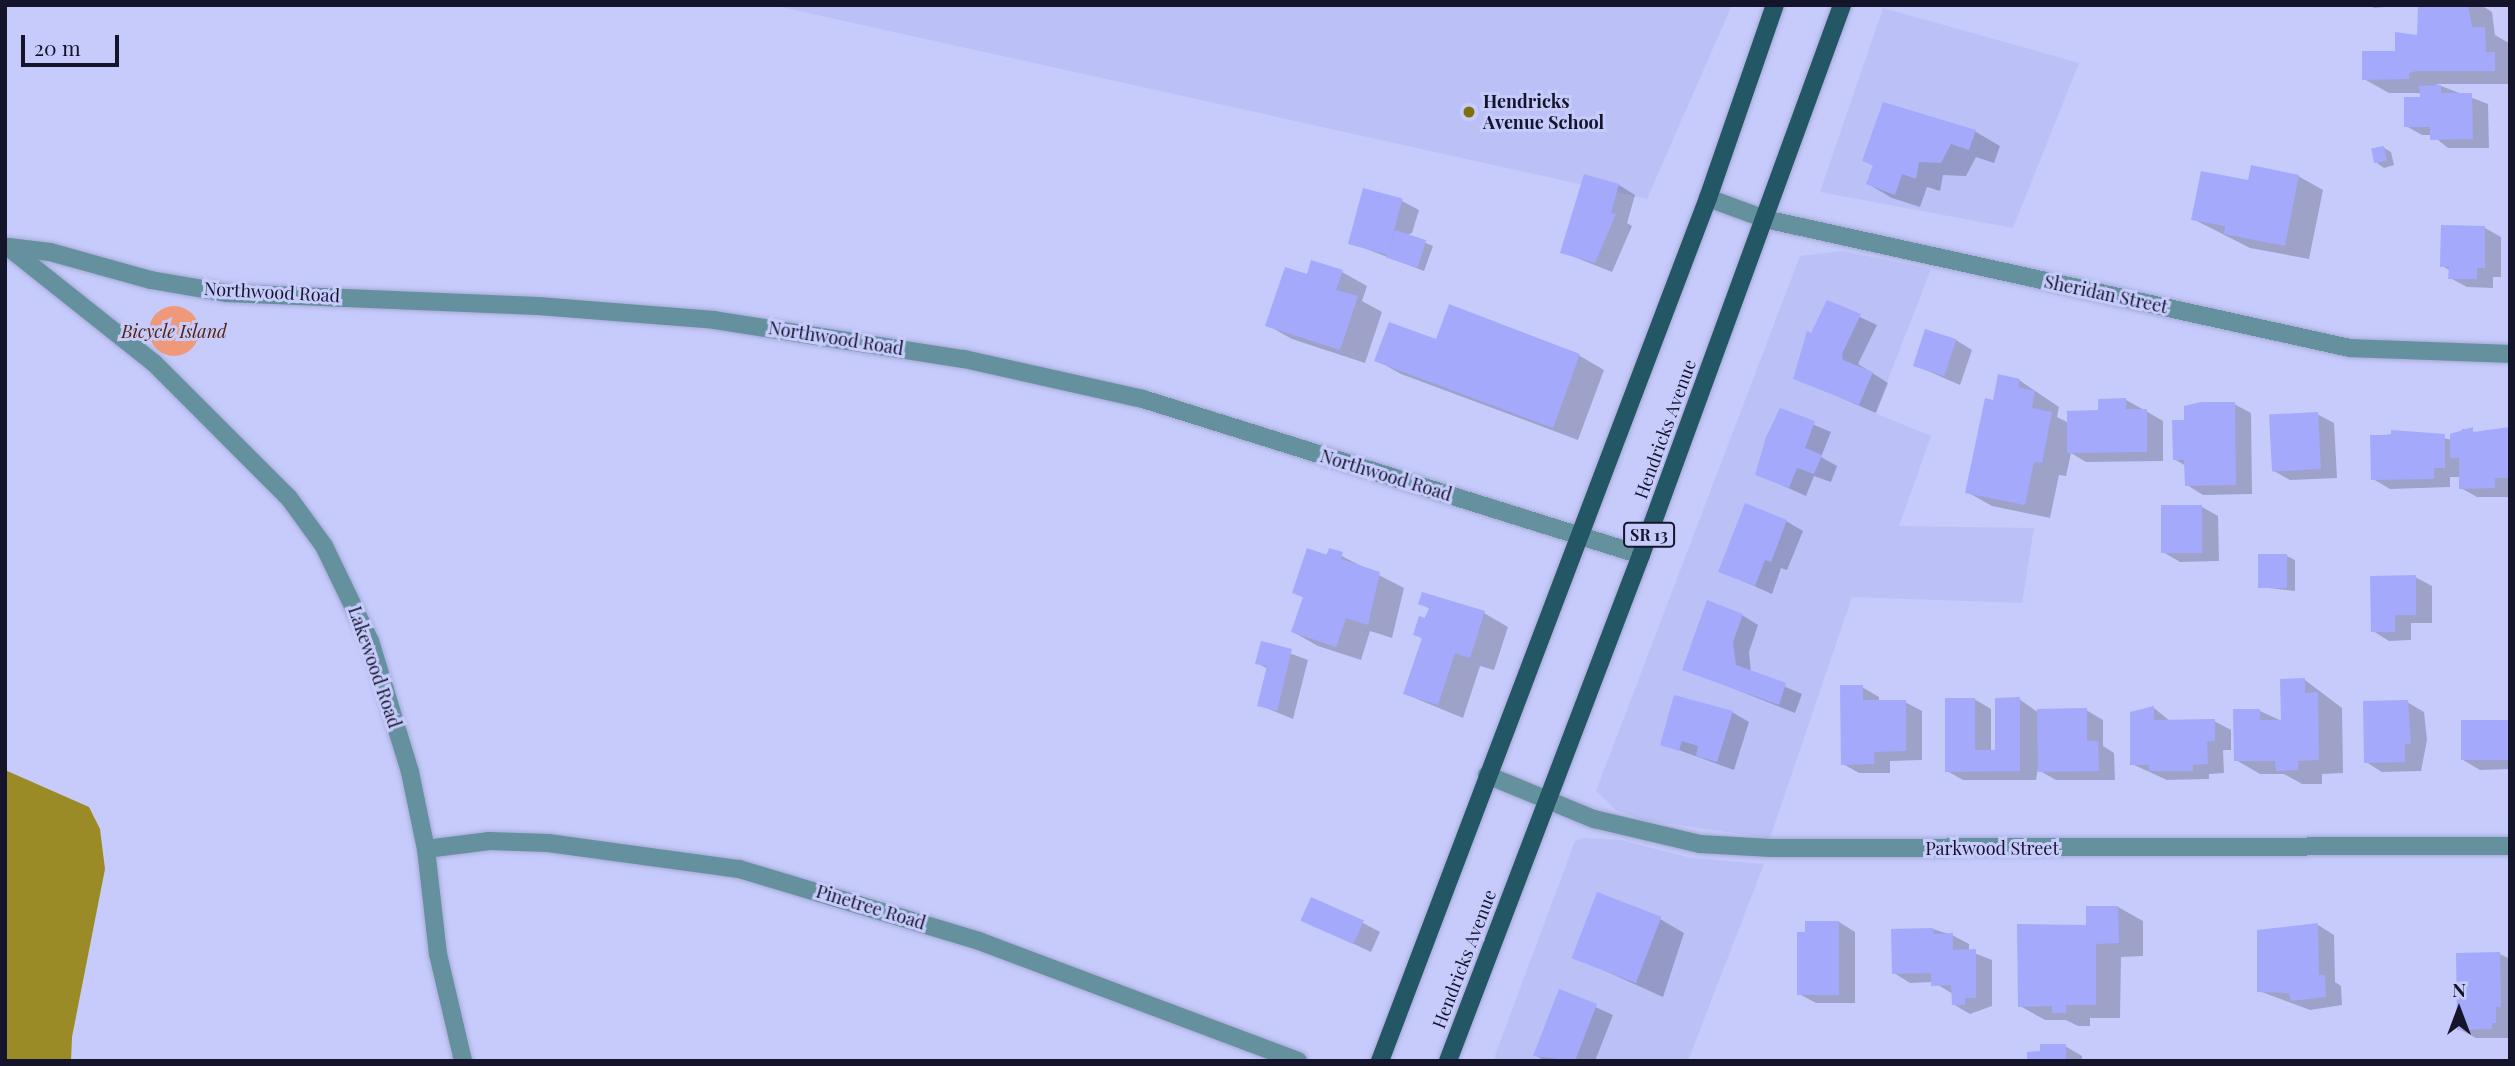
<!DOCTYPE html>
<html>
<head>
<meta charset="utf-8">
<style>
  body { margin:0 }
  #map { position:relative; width:2515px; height:1066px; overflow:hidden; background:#c6cbfc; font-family:"Playfair Display",serif }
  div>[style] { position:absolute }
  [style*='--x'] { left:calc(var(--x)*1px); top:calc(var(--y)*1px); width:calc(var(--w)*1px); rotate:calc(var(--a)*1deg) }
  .built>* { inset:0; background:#bbc0f7 }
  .green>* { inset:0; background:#f0997a }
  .round { border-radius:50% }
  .water>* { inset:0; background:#9a8b27 }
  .shadow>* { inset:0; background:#0003 }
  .building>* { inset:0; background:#a4a9fb; transform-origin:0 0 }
  .roads { filter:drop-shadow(0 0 2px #a6aad6) drop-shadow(0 0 2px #a6aad6) }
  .street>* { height:18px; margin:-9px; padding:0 9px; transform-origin:9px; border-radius:9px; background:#65919f }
  .primary>* { height:18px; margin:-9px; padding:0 9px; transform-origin:9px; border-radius:9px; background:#245766 }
  .dots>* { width:19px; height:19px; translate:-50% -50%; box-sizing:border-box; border:4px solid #c6cbfc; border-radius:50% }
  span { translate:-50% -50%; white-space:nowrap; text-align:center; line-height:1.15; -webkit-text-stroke:6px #c6cbfc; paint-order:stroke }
  .shield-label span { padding:2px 5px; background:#c6cbfc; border:2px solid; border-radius:5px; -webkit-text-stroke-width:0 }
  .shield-label { font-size:16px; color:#14142a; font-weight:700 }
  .poi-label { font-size:18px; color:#14142a; font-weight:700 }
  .left { translate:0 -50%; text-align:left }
  .street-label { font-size:18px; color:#14142a }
  .park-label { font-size:18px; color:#572009; font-style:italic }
  .frame { position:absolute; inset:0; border:7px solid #14142a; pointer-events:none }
  .north { position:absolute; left:2424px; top:975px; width:70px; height:70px; -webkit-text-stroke:5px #c6cbfc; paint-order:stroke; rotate:0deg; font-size:19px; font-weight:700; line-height:28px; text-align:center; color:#14142a }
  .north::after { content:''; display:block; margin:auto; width:24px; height:32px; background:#14142a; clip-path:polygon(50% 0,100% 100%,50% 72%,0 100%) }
  .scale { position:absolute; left:21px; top:35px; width:98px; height:32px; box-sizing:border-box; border:4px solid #14142a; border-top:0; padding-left:9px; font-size:21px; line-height:24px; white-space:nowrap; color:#14142a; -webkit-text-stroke:5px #c6cbfc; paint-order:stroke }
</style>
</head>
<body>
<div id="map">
  <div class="built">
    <i style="clip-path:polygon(772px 5px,1732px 5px,1647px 199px)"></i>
    <i style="clip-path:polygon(1883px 8px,2079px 63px,2013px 228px,1820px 192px)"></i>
    <i style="clip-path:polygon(1842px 251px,1931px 269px,1875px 413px,1931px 436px,1899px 526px,2034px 528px,2022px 603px,1852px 597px,1770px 838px,1643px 820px,1616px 810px,1596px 791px,1800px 256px)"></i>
    <i style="clip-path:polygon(1584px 838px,1620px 840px,1691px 858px,1764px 864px,1688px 1061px,1493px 1061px,1575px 841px)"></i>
  </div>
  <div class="green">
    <i class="round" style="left:149px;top:306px;width:50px;height:50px"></i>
  </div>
  <div class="water">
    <i style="clip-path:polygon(5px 770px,89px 807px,100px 829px,105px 869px,72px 1037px,71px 1061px,5px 1061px)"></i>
  </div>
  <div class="shadow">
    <i style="clip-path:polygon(2370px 5px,2407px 5px,2374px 8px)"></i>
    <i style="clip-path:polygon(2420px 5px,2481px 5px,2492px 12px,2495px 35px,2509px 43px,2510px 84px,2436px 84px,2488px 104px,2489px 148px,2448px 148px,2432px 135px,2422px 135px,2406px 126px,2422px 93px,2389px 93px,2364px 79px,2418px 37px)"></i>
    <i style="clip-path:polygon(1884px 104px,1976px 132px,2000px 146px,1994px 163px,1976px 157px,1966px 176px,1943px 175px,1940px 191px,1927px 187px,1920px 207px,1892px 198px,1868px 184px,1874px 166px,1864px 160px)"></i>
    <i style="clip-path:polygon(2384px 148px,2391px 152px,2394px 165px,2384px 168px,2377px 163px)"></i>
    <i style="clip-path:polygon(2298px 176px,2323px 190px,2309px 259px,2250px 248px,2193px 219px,2249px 182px)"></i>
    <i style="clip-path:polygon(1619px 185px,1635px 195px,1627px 223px,1632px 226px,1612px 272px,1562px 252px)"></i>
    <i style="clip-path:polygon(1402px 201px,1419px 210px,1412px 233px,1407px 235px,1433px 246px,1424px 271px,1348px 242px)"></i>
    <i style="clip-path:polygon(2485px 228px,2501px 237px,2501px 277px,2493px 277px,2493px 288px,2467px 287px,2450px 278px,2451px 271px,2442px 266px)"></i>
    <i style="clip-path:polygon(1342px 272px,1367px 286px,1362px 301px,1382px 312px,1365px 363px,1292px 339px,1267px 325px,1308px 276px)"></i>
    <i style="clip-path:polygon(1828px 302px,1877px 325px,1858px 364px,1888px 383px,1876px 413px,1795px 378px)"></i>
    <i style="clip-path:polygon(1450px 307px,1580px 356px,1604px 370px,1578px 440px,1401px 374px,1376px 360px,1437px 341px)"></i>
    <i style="clip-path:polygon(1956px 340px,1972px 350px,1960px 385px,1914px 365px)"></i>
    <i style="clip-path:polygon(2019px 380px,2059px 407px,2057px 417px,2069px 423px,2126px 400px,2146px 411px,2163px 421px,2163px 461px,2086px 462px,2071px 453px,2066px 476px,2059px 475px,2050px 518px,1992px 506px,1967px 492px,1995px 402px)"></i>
    <i style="clip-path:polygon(2234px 404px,2251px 413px,2252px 494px,2203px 495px,2187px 485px,2186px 466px,2174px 459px,2186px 422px)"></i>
    <i style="clip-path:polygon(1781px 411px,1831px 432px,1821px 457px,1837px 466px,1831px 482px,1814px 476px,1806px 496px,1757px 474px)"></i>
    <i style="clip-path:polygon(2317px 414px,2334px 423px,2337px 478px,2290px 480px,2274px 471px)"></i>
    <i style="clip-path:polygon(2462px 429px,2479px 433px,2510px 429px,2510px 497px,2477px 497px,2461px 488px,2461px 477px,2450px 477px,2450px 487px,2390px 489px,2373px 479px,2372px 436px,2418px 432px,2452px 440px,2462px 436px)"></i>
    <i style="clip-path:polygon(2202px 507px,2218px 516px,2219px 561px,2180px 562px,2163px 552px)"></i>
    <i style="clip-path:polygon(1786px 521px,1803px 531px,1787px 570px,1781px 568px,1772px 594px,1720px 571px)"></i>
    <i style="clip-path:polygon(1330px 550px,1404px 588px,1392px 638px,1370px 631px,1361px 660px,1318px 646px,1293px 632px,1304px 598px,1294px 592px)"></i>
    <i style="clip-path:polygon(2287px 556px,2295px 560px,2295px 591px,2260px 587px)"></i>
    <i style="clip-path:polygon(2415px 577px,2432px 586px,2432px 623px,2411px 623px,2411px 640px,2389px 641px,2373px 631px)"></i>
    <i style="clip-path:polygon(1420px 603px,1484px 613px,1508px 627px,1494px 670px,1480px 666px,1463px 718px,1405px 694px,1423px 639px,1415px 634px,1430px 609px)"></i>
    <i style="clip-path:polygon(1742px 615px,1758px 625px,1749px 652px,1751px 672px,1802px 694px,1795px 713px,1684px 669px)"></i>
    <i style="clip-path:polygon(1262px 643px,1308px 660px,1293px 719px,1259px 705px,1268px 669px,1257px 663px)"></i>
    <i style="clip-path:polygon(2305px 680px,2342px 708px,2343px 773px,2322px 774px,2322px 784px,2302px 784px,2284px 774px,2260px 774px,2236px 760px,2260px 711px,2282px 721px)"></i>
    <i style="clip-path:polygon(1862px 687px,1879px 697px,1879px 702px,1905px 702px,1922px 711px,1922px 760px,1890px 761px,1890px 773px,1859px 773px,1843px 764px)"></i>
    <i style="clip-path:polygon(1974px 699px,1991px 709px,1991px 752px,1996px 752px,2019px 699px,2036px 711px,2086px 710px,2103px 720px,2103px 746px,2114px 753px,2115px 780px,2056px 780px,2040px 771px,2040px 756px,2036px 780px,1963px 780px,1947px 771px)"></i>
    <i style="clip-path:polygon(2407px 702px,2424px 712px,2427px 740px,2421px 771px,2382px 772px,2366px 762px)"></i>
    <i style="clip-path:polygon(2154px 708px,2170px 721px,2214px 721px,2231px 730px,2231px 750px,2223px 750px,2224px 773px,2209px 774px,2209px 779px,2167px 780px,2132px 764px,2131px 714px)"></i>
    <i style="clip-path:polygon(1732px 712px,1749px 722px,1734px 770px,1662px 744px)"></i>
    <i style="clip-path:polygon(2510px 722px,2510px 769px,2480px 770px,2463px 760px)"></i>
    <i style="clip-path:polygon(2118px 907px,2143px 921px,2143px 956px,2121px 957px,2120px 1018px,2090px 1018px,2090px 1026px,2078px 1026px,2066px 1020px,2045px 1020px,2020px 1006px,2088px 927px)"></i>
    <i style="clip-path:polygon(1660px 919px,1684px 933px,1663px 997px,1574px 957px)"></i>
    <i style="clip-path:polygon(1303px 920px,1363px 923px,1380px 932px,1371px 952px)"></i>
    <i style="clip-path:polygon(1839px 922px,1855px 932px,1855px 1003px,1816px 1003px,1799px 994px)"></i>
    <i style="clip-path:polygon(2318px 925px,2334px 935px,2335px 982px,2341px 986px,2342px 1005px,2310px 1010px,2259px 991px)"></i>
    <i style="clip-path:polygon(1933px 929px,1952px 935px,1969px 944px,1969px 951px,1992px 960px,1992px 1006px,1970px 1014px,1953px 1004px,1953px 994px,1933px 982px,1910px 983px,1894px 973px)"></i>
    <i style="clip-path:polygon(2500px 954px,2510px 959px,2509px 1038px,2476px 1038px,2459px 1029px)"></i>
    <i style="clip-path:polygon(1560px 991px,1613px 1015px,1595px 1061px,1545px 1061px,1535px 1055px)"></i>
    <i style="clip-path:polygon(2065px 1046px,2082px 1056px,2082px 1061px,2029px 1061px)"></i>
  </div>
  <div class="building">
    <i style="clip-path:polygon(2418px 5px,2468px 5px,2472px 27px,2485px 27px,2486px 52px,2495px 52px,2495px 71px,2416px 71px,2409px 73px,2409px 79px,2362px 80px,2362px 51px,2395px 51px,2395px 32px,2417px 35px)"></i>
    <i style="clip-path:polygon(2441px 85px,2441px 93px,2472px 93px,2473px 139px,2430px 140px,2430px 127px,2404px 127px,2404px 97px,2420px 97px,2419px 86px)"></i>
    <i style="clip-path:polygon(1883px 102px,1976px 130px,1969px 150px,1951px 144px,1941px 163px,1919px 162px,1916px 179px,1902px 174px,1895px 195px,1866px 184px,1873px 165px,1862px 161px)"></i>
    <i style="left:2384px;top:146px;width:15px;height:13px;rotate:79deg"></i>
    <i style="clip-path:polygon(2251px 165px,2299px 175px,2285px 246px,2224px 234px,2225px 226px,2191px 220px,2201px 171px,2248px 180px)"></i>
    <i style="clip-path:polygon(1584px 174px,1619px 184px,1611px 213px,1616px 214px,1595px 263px,1560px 253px)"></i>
    <i style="left:1363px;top:188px;width:41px;height:58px;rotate:15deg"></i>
    <i style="clip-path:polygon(2441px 225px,2485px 226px,2485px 268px,2477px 268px,2477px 279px,2448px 279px,2449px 267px,2440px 267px)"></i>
    <i style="left:1395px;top:230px;width:33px;height:29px;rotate:18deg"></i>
    <i style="clip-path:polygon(1311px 260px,1343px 270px,1336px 290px,1358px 296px,1340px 350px,1265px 326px,1285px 267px,1307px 274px)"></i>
    <i style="clip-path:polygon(1827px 300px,1861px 314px,1842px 354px,1843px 360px,1873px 372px,1859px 405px,1793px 379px,1807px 331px,1811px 333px)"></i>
    <i style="clip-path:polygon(1449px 304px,1580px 354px,1553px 428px,1374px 361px,1389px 322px,1436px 339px)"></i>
    <i style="left:1925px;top:329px;width:33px;height:39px;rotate:18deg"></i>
    <i style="clip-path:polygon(1998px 374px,2020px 379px,2018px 387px,2035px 391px,2032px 408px,2052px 412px,2042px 463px,2034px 462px,2025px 505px,1965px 493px,1985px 398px,1993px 400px)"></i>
    <i style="clip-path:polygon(2126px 398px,2126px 409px,2147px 409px,2147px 452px,2067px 453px,2067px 411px,2098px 410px,2098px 399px)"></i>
    <i style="clip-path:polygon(2201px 402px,2235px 402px,2236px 485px,2185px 486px,2184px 460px,2173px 460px,2172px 420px,2184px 420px,2184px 406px)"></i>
    <i style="clip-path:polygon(1780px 408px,1815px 421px,1805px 448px,1822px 455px,1814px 474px,1797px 468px,1789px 488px,1755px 475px,1766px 437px)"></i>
    <i style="left:2318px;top:412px;width:57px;height:49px;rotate:87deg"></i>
    <i style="clip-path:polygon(2473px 427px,2473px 432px,2510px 427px,2510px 478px,2495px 478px,2495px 488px,2459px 489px,2459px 458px,2450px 458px,2450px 434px)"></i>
    <i style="clip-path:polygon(2391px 430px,2445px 434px,2445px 468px,2434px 468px,2434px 479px,2371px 480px,2370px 435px,2391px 435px)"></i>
    <i style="clip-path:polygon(1745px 503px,1787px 520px,1771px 562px,1765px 560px,1755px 586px,1718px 572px)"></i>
    <i style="left:2161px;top:505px;width:41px;height:48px"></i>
    <i style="clip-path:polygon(1307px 548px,1327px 555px,1329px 548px,1343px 552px,1341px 559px,1380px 572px,1368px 625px,1346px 618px,1336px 647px,1291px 632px,1303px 597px,1292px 593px)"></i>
    <i style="left:2258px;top:554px;width:29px;height:34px"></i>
    <i style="clip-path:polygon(2416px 575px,2416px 615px,2395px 615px,2395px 632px,2371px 632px,2370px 576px)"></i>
    <i style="clip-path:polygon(1422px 592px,1485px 611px,1470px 658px,1455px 653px,1438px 705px,1403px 694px,1422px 638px,1413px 635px,1419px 616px,1425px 618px,1429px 608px,1418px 604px)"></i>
    <i style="clip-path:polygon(1707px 600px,1743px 614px,1733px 642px,1736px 665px,1786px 683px,1779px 705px,1682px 670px)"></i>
    <i style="clip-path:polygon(1261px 641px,1292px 649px,1277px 711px,1257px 706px,1267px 666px,1255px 664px)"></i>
    <i style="clip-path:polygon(2305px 678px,2305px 693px,2318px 692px,2319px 760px,2298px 761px,2298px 770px,2276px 771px,2275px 761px,2234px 761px,2233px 709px,2260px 709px,2260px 720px,2281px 720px,2280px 679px)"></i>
    <i style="clip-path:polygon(1840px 685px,1863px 685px,1863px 700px,1906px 700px,1906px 751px,1874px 752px,1874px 764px,1841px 765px)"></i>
    <i style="clip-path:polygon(1674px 695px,1733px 711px,1717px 762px,1696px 756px,1698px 746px,1682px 741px,1679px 751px,1660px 745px)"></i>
    <i style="clip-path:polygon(2020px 697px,2020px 771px,1945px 772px,1945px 698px,1975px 698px,1975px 750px,1995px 750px,1995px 698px)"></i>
    <i style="clip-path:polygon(2408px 700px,2411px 744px,2405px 744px,2405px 762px,2364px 763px,2363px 701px)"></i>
    <i style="clip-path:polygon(2154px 706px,2154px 720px,2215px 719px,2215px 741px,2207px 742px,2208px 764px,2193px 765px,2193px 771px,2149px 771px,2149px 765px,2130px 765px,2130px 712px)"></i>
    <i style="clip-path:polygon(2087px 708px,2087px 741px,2098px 741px,2099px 771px,2038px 772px,2037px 709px)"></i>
    <i style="left:2510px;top:720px;width:40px;height:49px;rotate:90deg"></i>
    <i style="left:1597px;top:892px;width:69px;height:71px;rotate:21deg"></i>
    <i style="left:1311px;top:897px;width:58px;height:26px;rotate:24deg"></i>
    <i style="clip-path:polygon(2086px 906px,2118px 906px,2119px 943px,2096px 944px,2096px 1005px,2066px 1005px,2066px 1013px,2052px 1013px,2052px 1006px,2018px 1007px,2017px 924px,2086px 925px)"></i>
    <i style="clip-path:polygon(1805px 921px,1839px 921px,1839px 995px,1797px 995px,1797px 932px,1805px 932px)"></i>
    <i style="clip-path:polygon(2318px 923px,2319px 975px,2325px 975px,2326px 997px,2291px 1001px,2289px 993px,2257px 992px,2257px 930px)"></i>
    <i style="clip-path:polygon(1933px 928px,1934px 934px,1953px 933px,1953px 950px,1976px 949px,1976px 998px,1965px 998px,1965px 1005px,1952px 1005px,1951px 985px,1931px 986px,1931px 973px,1892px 974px,1891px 929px)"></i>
    <i style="clip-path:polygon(2500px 952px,2501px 1007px,2496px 1007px,2496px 1023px,2492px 1023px,2492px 1029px,2457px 1030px,2456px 953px)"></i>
    <i style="clip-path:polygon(1559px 989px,1597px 1004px,1575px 1061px,1533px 1056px)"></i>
    <i style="clip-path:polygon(2040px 1044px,2066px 1044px,2066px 1061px,2027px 1061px,2027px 1052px,2040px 1051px)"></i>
  </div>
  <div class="roads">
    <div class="street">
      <i style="--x:1708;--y:198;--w:61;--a:20.2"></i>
      <i style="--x:1765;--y:219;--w:599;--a:12.44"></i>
      <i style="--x:2350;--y:348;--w:160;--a:2.1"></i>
      <i style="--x:8;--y:247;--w:186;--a:38.5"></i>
      <i style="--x:154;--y:363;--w:191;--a:45"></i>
      <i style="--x:289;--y:498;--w:59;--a:53.9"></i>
      <i style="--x:324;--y:546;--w:106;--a:64.2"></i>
      <i style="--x:370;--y:641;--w:137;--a:73"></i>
      <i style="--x:410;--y:772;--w:79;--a:78.3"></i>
      <i style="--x:426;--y:849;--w:106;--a:83.5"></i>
      <i style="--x:438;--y:954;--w:110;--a:76.8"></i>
      <i style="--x:9;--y:247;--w:41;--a:7"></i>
      <i style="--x:50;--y:252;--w:105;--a:15.5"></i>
      <i style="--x:151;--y:280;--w:76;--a:9.8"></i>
      <i style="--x:226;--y:293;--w:312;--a:2.4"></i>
      <i style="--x:538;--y:306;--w:177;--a:4.5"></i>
      <i style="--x:714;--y:320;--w:253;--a:8.9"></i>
      <i style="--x:964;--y:359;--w:183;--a:12.6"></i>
      <i style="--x:1143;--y:399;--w:522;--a:17.39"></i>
      <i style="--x:1487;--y:775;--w:116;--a:22.4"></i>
      <i style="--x:1594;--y:819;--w:109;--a:13.3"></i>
      <i style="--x:1700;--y:844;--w:71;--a:3.2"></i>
      <i style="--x:1771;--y:848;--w:739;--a:-0.16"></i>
      <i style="--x:426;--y:849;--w:64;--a:-7.2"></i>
      <i style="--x:489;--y:841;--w:59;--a:1.9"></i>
      <i style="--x:548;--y:843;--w:193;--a:7.8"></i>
      <i style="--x:739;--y:869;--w:251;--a:16.7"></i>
      <i style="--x:979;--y:941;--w:341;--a:20.6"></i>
    </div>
    <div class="primary">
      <i style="--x:1380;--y:1061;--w:923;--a:-69.19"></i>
      <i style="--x:1708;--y:198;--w:204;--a:-70.9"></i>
      <i style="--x:1448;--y:1061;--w:542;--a:-69.12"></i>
      <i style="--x:1641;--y:555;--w:586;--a:-69.92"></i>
    </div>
  </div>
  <div class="dots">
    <i style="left:1469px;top:112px;background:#7d700e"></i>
  </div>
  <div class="shield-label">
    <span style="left:1649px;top:535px">SR 13</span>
  </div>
  <div class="poi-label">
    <span class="left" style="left:1483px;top:112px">Hendricks<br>Avenue School</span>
  </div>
  <div class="street-label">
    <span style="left:272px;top:292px;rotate:3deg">Northwood Road</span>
    <span style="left:2106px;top:294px;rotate:12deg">Sheridan Street</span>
    <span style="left:836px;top:338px;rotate:9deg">Northwood Road</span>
    <span style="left:1665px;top:429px;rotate:-70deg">Hendricks Avenue</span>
    <span style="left:1386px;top:475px;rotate:17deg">Northwood Road</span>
    <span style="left:375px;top:667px;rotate:71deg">Lakewood Road</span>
    <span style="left:1992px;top:848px">Parkwood Street</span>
    <span style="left:871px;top:907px;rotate:17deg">Pinetree Road</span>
    <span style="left:1464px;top:959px;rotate:-69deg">Hendricks Avenue</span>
  </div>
  <div class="park-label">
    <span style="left:174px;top:331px">Bicycle Island</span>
  </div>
  <div class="frame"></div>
  <div class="north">N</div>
  <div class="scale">20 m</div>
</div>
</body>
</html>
